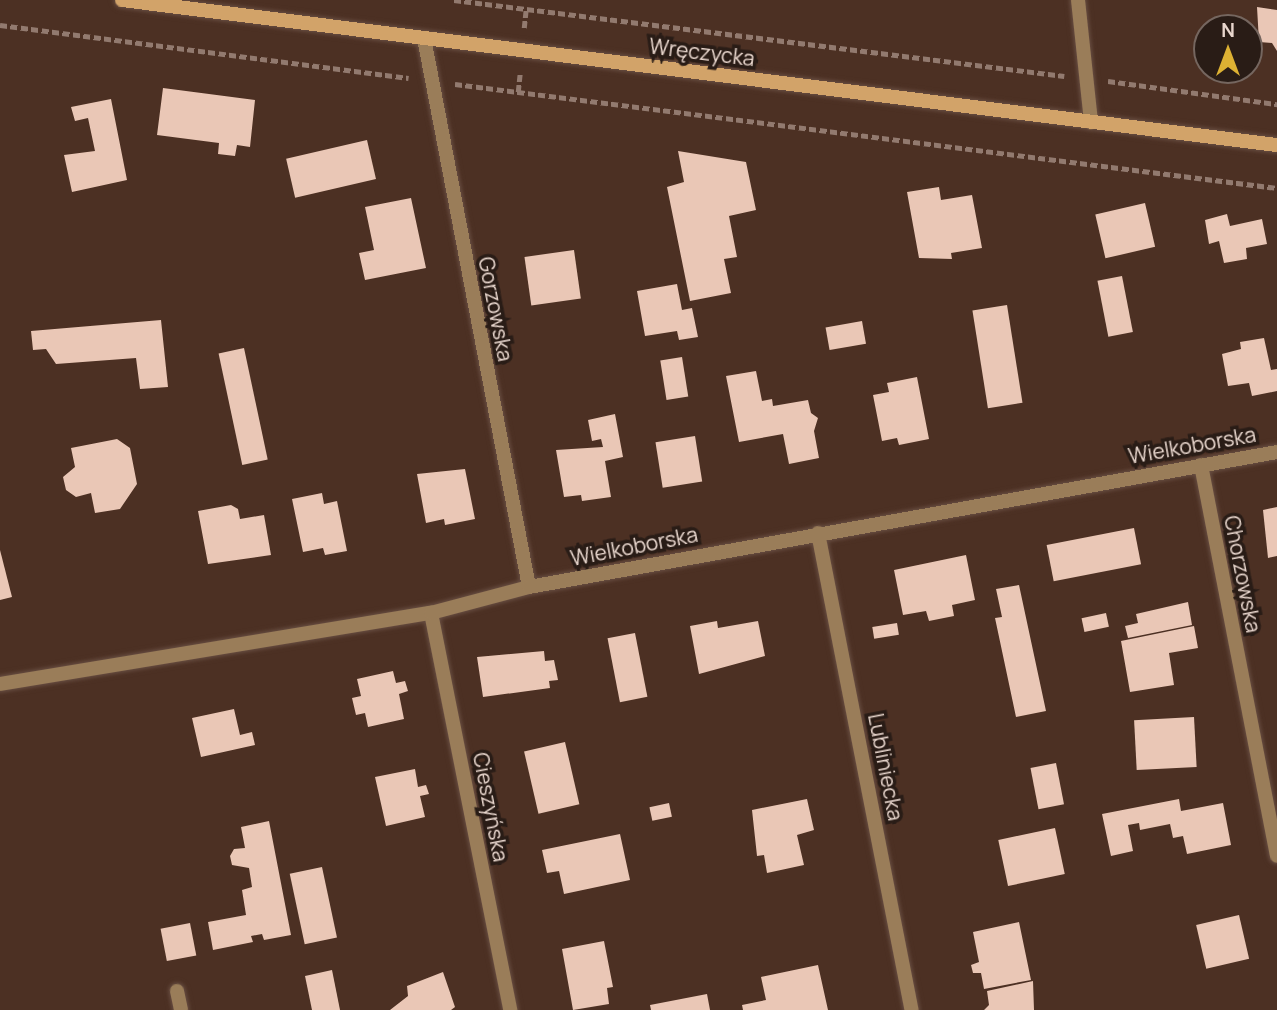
<!DOCTYPE html>
<html>
<head>
<meta charset="utf-8">
<style>
  body { margin:0 }
  #map { position:relative; width:1277px; height:1010px; overflow:hidden; background:#4c3023; font-family:Manrope,sans-serif }
  div>[style] { position:absolute }
  [style*='--x'] { left:calc(var(--x)*1px); top:calc(var(--y)*1px); width:calc(var(--w)*1px); rotate:calc(var(--a)*1deg) }
  .building>* { inset:0; background:#eac7b6; transform-origin:0 0 }
  .path>* { height:4.5px; margin-top:-2.25px; transform-origin:0; background:repeating-linear-gradient(90deg,#927a6f 0 7px,transparent 0 10.5px) }
  .roads { filter:drop-shadow(0 0 2px #684e42) drop-shadow(0 0 2px #684e42) }
  .minor>* { height:14px; margin:-7px; padding:0 7px; transform-origin:7px; border-radius:7px; background:#9a7d59 }
  .tertiary>* { height:14px; margin:-7px; padding:0 7px; transform-origin:7px; border-radius:7px; background:#9a7d59 }
  .secondary>* { height:14px; margin:-7px; padding:0 7px; transform-origin:7px; border-radius:7px; background:#d2a369 }
  span { translate:-50% -50%; white-space:nowrap; text-align:center; line-height:1.15; -webkit-text-stroke:7px #291c16; paint-order:stroke }
  .street-label { font-size:21px; color:#e8d6cd }
  .north { position:absolute; left:1193px; top:14px; width:70px; height:70px; box-sizing:border-box; background:#291c16; border:2px solid #75665f; border-radius:50%; rotate:0deg; font-size:19px; font-weight:700; line-height:28px; text-align:center; color:#e8d6cd }
  .north::after { content:''; display:block; margin:auto; width:24px; height:32px; background:#ddb133; clip-path:polygon(50% 0,100% 100%,50% 72%,0 100%) }
</style>
</head>
<body>
<div id="map">
  <div class="building">
    <i style="clip-path:polygon(1257px 7px,1277px 10px,1277px 51px,1272px 43px,1259px 42px)"></i>
    <i style="clip-path:polygon(163px 88px,255px 100px,250px 147px,237px 145px,235px 156px,218px 154px,219px 143px,157px 135px)"></i>
    <i style="clip-path:polygon(111px 99px,127px 180px,72px 192px,64px 155px,95px 151px,88px 118px,75px 121px,71px 107px)"></i>
    <i style="left:367px;top:140px;width:40px;height:83px;rotate:77deg"></i>
    <i style="clip-path:polygon(678px 151px,746px 162px,756px 210px,729px 216px,737px 257px,724px 259px,731px 293px,690px 301px,667px 187px,684px 182px)"></i>
    <i style="clip-path:polygon(939px 187px,941px 200px,972px 195px,982px 248px,951px 253px,952px 259px,919px 258px,907px 192px)"></i>
    <i style="clip-path:polygon(411px 198px,426px 268px,365px 280px,359px 253px,374px 250px,365px 207px)"></i>
    <i style="left:1145px;top:203px;width:45px;height:51px;rotate:77deg"></i>
    <i style="clip-path:polygon(1227px 214px,1230px 226px,1262px 219px,1267px 244px,1246px 248px,1247px 259px,1224px 263px,1219px 241px,1209px 244px,1205px 220px)"></i>
    <i style="left:574px;top:250px;width:49px;height:50px;rotate:82deg"></i>
    <i style="left:1122px;top:276px;width:57px;height:25px;rotate:79deg"></i>
    <i style="clip-path:polygon(677px 284px,682px 310px,692px 308px,698px 337px,679px 340px,677px 331px,645px 336px,637px 291px)"></i>
    <i style="left:1007px;top:305px;width:99px;height:35px;rotate:81deg"></i>
    <i style="clip-path:polygon(161px 320px,168px 387px,140px 389px,136px 358px,56px 364px,46px 349px,33px 350px,31px 331px)"></i>
    <i style="left:862px;top:321px;width:23px;height:37px;rotate:80deg"></i>
    <i style="clip-path:polygon(1264px 338px,1271px 370px,1277px 369px,1277px 391px,1252px 396px,1249px 383px,1228px 386px,1222px 354px,1241px 349px,1240px 342px)"></i>
    <i style="left:244px;top:348px;width:114px;height:26px;rotate:78deg"></i>
    <i style="left:682px;top:357px;width:40px;height:22px;rotate:81deg"></i>
    <i style="clip-path:polygon(756px 371px,762px 401px,772px 399px,773px 406px,808px 400px,811px 413px,818px 418px,814px 431px,819px 458px,789px 464px,783px 434px,739px 442px,726px 376px)"></i>
    <i style="clip-path:polygon(917px 377px,929px 439px,899px 445px,897px 438px,882px 441px,873px 395px,889px 392px,887px 383px)"></i>
    <i style="clip-path:polygon(615px 414px,623px 457px,605px 461px,611px 497px,582px 501px,581px 495px,564px 497px,556px 450px,603px 447px,601px 439px,592px 441px,588px 420px)"></i>
    <i style="left:695px;top:436px;width:46px;height:40px;rotate:81deg"></i>
    <i style="clip-path:polygon(117px 439px,130px 448px,137px 484px,120px 509px,95px 513px,91px 493px,76px 497px,66px 490px,63px 477px,75px 467px,71px 448px)"></i>
    <i style="clip-path:polygon(465px 469px,475px 519px,445px 525px,444px 519px,426px 523px,417px 474px)"></i>
    <i style="clip-path:polygon(322px 493px,324px 504px,337px 501px,347px 551px,325px 555px,323px 548px,303px 552px,292px 499px)"></i>
    <i style="clip-path:polygon(231px 505px,238px 509px,240px 519px,264px 515px,271px 555px,208px 564px,198px 511px)"></i>
    <i style="clip-path:polygon(1277px 507px,1277px 556px,1268px 558px,1263px 510px)"></i>
    <i style="left:1134px;top:528px;width:37px;height:89px;rotate:79deg"></i>
    <i style="clip-path:polygon(0 550px,12px 597px,0 600px)"></i>
    <i style="clip-path:polygon(966px 555px,975px 600px,952px 605px,954px 616px,929px 621px,926px 611px,903px 615px,894px 570px)"></i>
    <i style="clip-path:polygon(1019px 585px,1046px 711px,1016px 717px,995px 618px,1002px 617px,996px 589px)"></i>
    <i style="clip-path:polygon(1188px 602px,1192px 625px,1128px 638px,1125px 626px,1138px 623px,1136px 614px)"></i>
    <i style="left:1106px;top:613px;width:14px;height:25px;rotate:78deg"></i>
    <i style="clip-path:polygon(717px 621px,718px 628px,758px 621px,765px 656px,699px 674px,690px 626px)"></i>
    <i style="left:897px;top:623px;width:12px;height:25px;rotate:81deg"></i>
    <i style="clip-path:polygon(1194px 626px,1198px 648px,1169px 653px,1174px 685px,1130px 692px,1121px 641px)"></i>
    <i style="left:635px;top:633px;width:65px;height:28px;rotate:79deg"></i>
    <i style="clip-path:polygon(544px 651px,545px 661px,554px 660px,558px 680px,549px 681px,550px 688px,483px 697px,477px 657px)"></i>
    <i style="clip-path:polygon(393px 671px,396px 683px,405px 681px,408px 691px,399px 694px,404px 719px,368px 727px,365px 713px,356px 715px,352px 698px,361px 696px,357px 679px)"></i>
    <i style="clip-path:polygon(234px 709px,240px 735px,252px 732px,255px 745px,201px 757px,192px 718px)"></i>
    <i style="left:1194px;top:717px;width:50px;height:60px;rotate:87deg"></i>
    <i style="left:565px;top:742px;width:64px;height:42px;rotate:77deg"></i>
    <i style="left:1056px;top:763px;width:42px;height:26px;rotate:79deg"></i>
    <i style="clip-path:polygon(415px 769px,418px 787px,426px 785px,429px 794px,420px 796px,425px 817px,386px 826px,375px 777px)"></i>
    <i style="clip-path:polygon(807px 799px,814px 830px,797px 835px,804px 865px,767px 873px,764px 855px,757px 856px,752px 810px)"></i>
    <i style="clip-path:polygon(1179px 799px,1181px 811px,1223px 803px,1231px 845px,1187px 854px,1183px 836px,1173px 838px,1170px 824px,1140px 830px,1139px 823px,1128px 825px,1133px 851px,1111px 856px,1102px 814px)"></i>
    <i style="left:669px;top:803px;width:14px;height:20px;rotate:78deg"></i>
    <i style="clip-path:polygon(269px 821px,291px 935px,264px 940px,262px 934px,251px 936px,253px 942px,213px 950px,208px 922px,246px 915px,242px 890px,252px 887px,249px 868px,232px 865px,230px 856px,234px 849px,245px 848px,241px 827px)"></i>
    <i style="left:1055px;top:828px;width:47px;height:58px;rotate:78deg"></i>
    <i style="clip-path:polygon(620px 834px,630px 880px,564px 894px,559px 871px,547px 873px,542px 850px)"></i>
    <i style="left:322px;top:867px;width:72px;height:33px;rotate:78deg"></i>
    <i style="left:1239px;top:915px;width:45px;height:44px;rotate:77deg"></i>
    <i style="clip-path:polygon(1019px 922px,1031px 980px,984px 989px,981px 973px,973px 973px,971px 965px,979px 962px,973px 932px)"></i>
    <i style="left:190px;top:923px;width:33px;height:30px;rotate:79deg"></i>
    <i style="clip-path:polygon(604px 941px,613px 987px,607px 988px,609px 1004px,573px 1010px,562px 949px)"></i>
    <i style="clip-path:polygon(818px 965px,828px 1010px,743px 1010px,742px 1005px,766px 1000px,761px 977px)"></i>
    <i style="clip-path:polygon(332px 970px,340px 1010px,312px 1010px,305px 976px)"></i>
    <i style="clip-path:polygon(443px 972px,455px 1007px,451px 1010px,390px 1010px,408px 996px,407px 986px)"></i>
    <i style="clip-path:polygon(1033px 981px,1034px 1010px,984px 1010px,989px 1005px,987px 991px)"></i>
    <i style="clip-path:polygon(707px 994px,710px 1010px,651px 1010px,650px 1005px)"></i>
  </div>
  <div class="path">
    <i style="--x:454;--y:0;--w:615;--a:7.1"></i>
    <i style="--x:0;--y:25;--w:412;--a:7.4"></i>
    <i style="--x:524;--y:28;--w:19;--a:-84"></i>
    <i style="--x:1108;--y:81;--w:171;--a:7.8"></i>
    <i style="--x:455;--y:84;--w:829;--a:7.21"></i>
    <i style="--x:518;--y:92;--w:19;--a:-84"></i>
  </div>
  <div class="roads">
    <div class="minor">
      <i style="--x:1078;--y:0;--w:123;--a:83.9"></i>
      <i style="--x:424;--y:38;--w:559;--a:79.17"></i>
      <i style="--x:1201;--y:465;--w:398;--a:79"></i>
      <i style="--x:818;--y:533;--w:486;--a:78.9"></i>
      <i style="--x:431;--y:613;--w:405;--a:78.7"></i>
      <i style="--x:177;--y:991;--w:19;--a:78"></i>
    </div>
    <div class="tertiary">
      <i style="--x:0;--y:684;--w:437;--a:-9.4"></i>
      <i style="--x:431;--y:613;--w:101;--a:-14.9"></i>
      <i style="--x:529;--y:587;--w:760;--a:-10.23"></i>
    </div>
    <div class="secondary">
      <i style="--x:122;--y:0;--w:1164;--a:7.16"></i>
    </div>
  </div>
  <div class="street-label">
    <span style="left:702px;top:52px;rotate:7deg">Wręczycka</span>
    <span style="left:496px;top:309px;rotate:79deg">Gorzowska</span>
    <span style="left:1192px;top:445px;rotate:-10deg">Wielkoborska</span>
    <span style="left:634px;top:546px;rotate:-11deg">Wielkoborska</span>
    <span style="left:1243px;top:574px;rotate:79deg">Chorzowska</span>
    <span style="left:886px;top:767px;rotate:79deg">Lubliniecka</span>
    <span style="left:491px;top:807px;rotate:79deg">Cieszyńska</span>
  </div>
  <div class="north">N</div>
</div>
</body>
</html>
